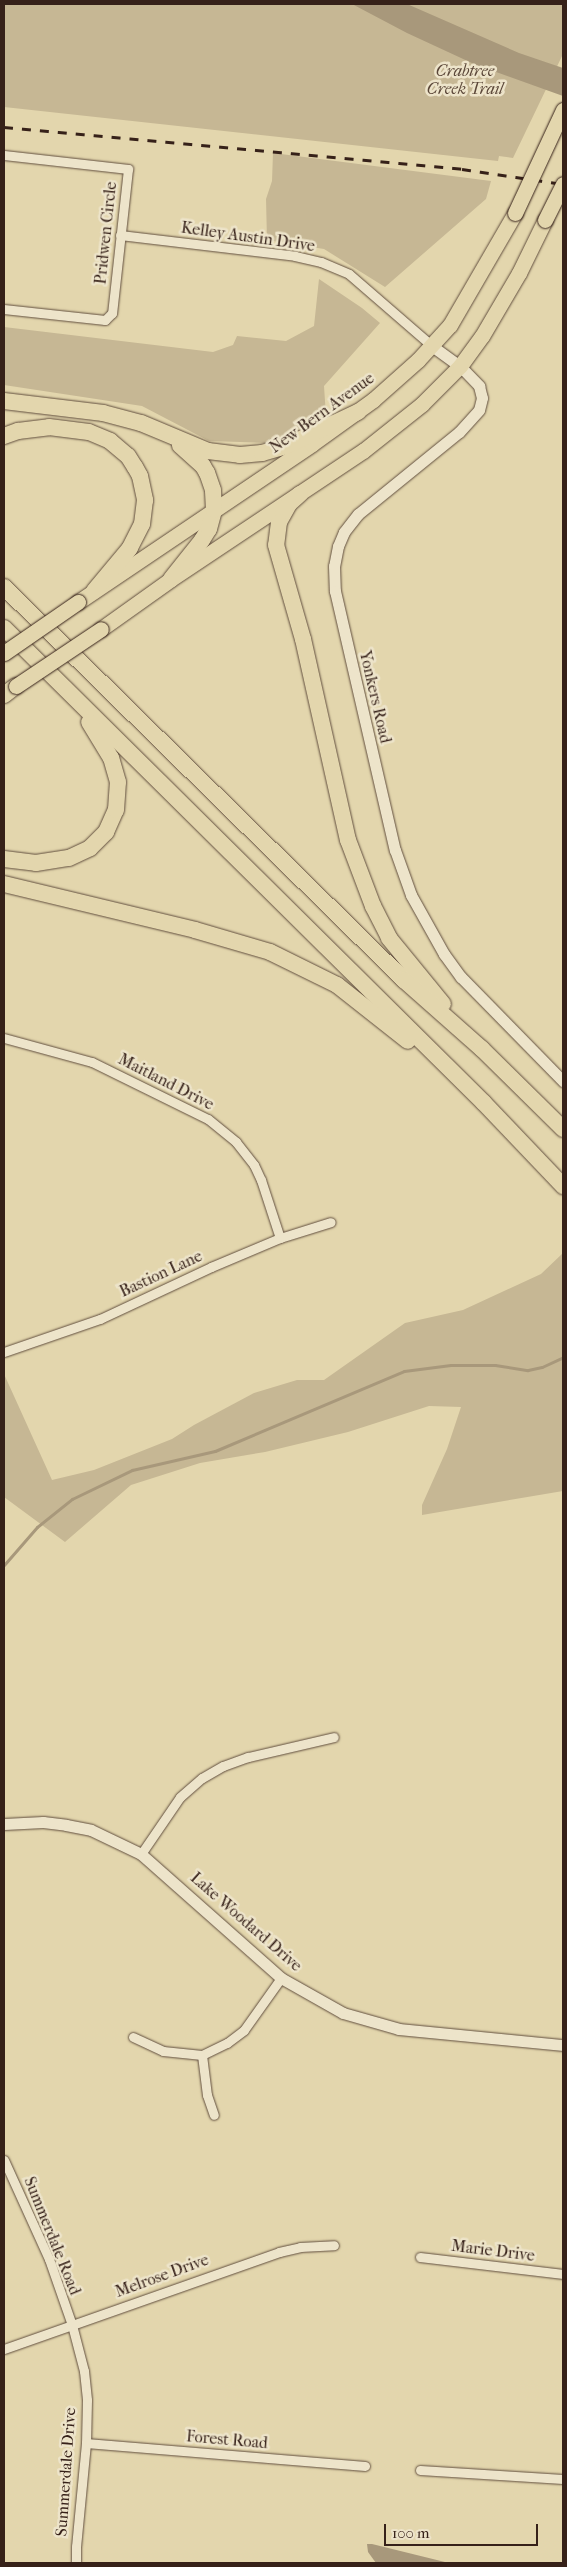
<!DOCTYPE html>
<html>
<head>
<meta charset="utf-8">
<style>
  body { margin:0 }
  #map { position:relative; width:567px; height:2567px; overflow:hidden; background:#e3d6ad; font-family:"IM FELL French Canon",serif }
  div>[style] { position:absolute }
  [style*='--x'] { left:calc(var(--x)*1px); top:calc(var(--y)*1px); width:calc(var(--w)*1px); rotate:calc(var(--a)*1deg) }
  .green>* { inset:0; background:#c6b794 }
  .water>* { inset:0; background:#a8987b }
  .stream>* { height:3px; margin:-1.5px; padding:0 1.5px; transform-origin:1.5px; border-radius:1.5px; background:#a8987b }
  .roads { filter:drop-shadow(0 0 1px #614e3e) drop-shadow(0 0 1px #614e3e) }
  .minor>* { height:9px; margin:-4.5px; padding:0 4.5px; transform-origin:4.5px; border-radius:4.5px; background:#ede4ca }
  .tertiary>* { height:11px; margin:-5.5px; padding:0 5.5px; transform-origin:5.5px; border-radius:5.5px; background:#ede4ca }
  .primary>* { height:15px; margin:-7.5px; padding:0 7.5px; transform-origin:7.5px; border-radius:7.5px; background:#e3d6ad }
  .motorway>* { height:16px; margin:-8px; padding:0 8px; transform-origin:8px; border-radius:8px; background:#e3d6ad }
  .rail>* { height:3px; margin-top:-1.5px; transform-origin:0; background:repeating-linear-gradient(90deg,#362119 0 9px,transparent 0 18px) }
  .bridges { filter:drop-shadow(0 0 1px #362119) drop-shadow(0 0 1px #362119) }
  .primary-bridge>* { height:15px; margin:-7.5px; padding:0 7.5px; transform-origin:7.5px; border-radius:7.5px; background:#e3d6ad }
  span { translate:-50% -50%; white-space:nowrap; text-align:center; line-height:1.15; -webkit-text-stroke:5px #ede4ca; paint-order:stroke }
  .park-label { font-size:16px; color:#5a4638; font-style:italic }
  .street-label { font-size:16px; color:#362119 }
  .frame { position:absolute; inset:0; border:5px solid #362119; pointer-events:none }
  .scale { position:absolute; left:384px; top:2524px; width:154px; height:22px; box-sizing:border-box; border:2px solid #362119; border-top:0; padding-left:6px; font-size:15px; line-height:18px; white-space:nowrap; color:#362119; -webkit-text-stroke:4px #ede4ca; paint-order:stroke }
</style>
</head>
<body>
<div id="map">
  <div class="green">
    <i style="clip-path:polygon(4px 4px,563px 4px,563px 54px,513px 158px,499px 156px,498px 161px,4px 107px)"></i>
    <i style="clip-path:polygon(273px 153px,491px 181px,486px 199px,385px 287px,324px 249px,267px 240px,266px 199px,272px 181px)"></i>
    <i style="clip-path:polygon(319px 279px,362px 308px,380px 323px,324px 386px,326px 416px,268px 443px,209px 441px,142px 406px,4px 385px,4px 327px,213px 352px,233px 345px,237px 336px,286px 341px,314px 326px)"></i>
    <i style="clip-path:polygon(563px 1253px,563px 1491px,422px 1515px,422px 1505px,447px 1449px,461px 1407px,429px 1406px,348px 1432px,265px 1452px,200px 1463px,131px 1485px,65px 1542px,4px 1497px,4px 1374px,52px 1480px,94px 1470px,172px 1439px,194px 1425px,254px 1393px,297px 1380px,324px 1380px,405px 1323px,463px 1310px,541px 1274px)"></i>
  </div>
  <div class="water">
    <i style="clip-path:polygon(352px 4px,407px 4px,519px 53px,563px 68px,563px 96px,474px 64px,407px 33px)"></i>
    <i style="clip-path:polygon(367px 2544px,372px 2544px,449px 2563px,376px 2563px,368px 2552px)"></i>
  </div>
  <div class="stream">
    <i style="--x:4;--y:1565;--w:50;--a:-49"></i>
    <i style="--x:37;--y:1527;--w:45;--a:-38.7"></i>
    <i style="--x:72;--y:1499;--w:67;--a:-25.8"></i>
    <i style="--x:132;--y:1470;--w:85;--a:-12.9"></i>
    <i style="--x:215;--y:1451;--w:205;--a:-22.9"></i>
    <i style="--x:404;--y:1371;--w:47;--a:-7.3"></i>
    <i style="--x:451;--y:1365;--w:44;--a:0"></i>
    <i style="--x:495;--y:1365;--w:33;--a:9"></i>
    <i style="--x:528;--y:1370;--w:14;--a:-12"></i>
    <i style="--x:542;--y:1367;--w:23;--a:-25"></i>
  </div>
  <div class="roads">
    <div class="minor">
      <i style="--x:4;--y:155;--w:125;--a:6.4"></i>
      <i style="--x:128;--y:169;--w:145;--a:96.3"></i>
      <i style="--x:112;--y:313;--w:10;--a:135"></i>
      <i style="--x:105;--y:320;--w:102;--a:-173.8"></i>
      <i style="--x:120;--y:235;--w:176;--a:6.8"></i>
      <i style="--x:295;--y:256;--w:27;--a:13"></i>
      <i style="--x:321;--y:262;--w:30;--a:23"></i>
      <i style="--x:349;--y:274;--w:110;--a:40.9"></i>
      <i style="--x:4;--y:1038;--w:91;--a:15.3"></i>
      <i style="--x:92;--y:1062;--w:129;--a:26.2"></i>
      <i style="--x:208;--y:1119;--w:36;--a:39"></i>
      <i style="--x:236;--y:1142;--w:29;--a:52"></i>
      <i style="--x:254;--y:1165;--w:17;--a:65"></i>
      <i style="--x:261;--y:1180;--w:61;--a:71.9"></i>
      <i style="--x:4;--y:1352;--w:102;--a:-19"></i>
      <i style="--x:100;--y:1319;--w:123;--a:-25.1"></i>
      <i style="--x:211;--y:1267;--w:75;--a:-22.8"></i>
      <i style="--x:280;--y:1238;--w:53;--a:-17.4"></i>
      <i style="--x:141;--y:1854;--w:69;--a:-55.6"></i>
      <i style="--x:180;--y:1797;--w:29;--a:-41"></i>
      <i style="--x:202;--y:1778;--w:24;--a:-30"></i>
      <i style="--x:223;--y:1766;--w:27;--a:-20"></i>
      <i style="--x:248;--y:1757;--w:88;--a:-13.1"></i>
      <i style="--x:133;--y:2037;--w:33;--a:25"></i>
      <i style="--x:163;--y:2051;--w:39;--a:6"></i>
      <i style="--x:202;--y:2055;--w:28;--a:-26"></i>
      <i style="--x:227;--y:2043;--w:21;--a:-37"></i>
      <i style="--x:244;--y:2030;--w:64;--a:-54.6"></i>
      <i style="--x:202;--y:2055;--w:40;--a:82.9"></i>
      <i style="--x:207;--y:2095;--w:21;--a:71"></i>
      <i style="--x:4;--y:2160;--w:109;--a:65.6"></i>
      <i style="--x:49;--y:2259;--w:70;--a:70.8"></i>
      <i style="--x:72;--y:2325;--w:48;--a:75.4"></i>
      <i style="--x:84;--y:2371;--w:29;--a:84"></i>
      <i style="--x:87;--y:2400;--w:43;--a:91.3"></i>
      <i style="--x:86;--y:2443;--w:104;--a:95.5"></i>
      <i style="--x:76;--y:2547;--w:16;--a:90"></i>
      <i style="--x:420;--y:2257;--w:144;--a:6.8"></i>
      <i style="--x:4;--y:2349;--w:292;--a:-19.4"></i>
      <i style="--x:279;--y:2252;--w:22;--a:-13"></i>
      <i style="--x:300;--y:2247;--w:34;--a:-3"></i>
      <i style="--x:86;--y:2443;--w:280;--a:4.7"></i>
      <i style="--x:420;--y:2470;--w:143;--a:3.6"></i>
    </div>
    <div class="tertiary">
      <i style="--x:432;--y:346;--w:34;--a:36"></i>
      <i style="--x:460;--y:366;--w:28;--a:46"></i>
      <i style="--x:479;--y:386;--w:12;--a:76"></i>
      <i style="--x:482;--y:398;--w:12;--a:104"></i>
      <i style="--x:479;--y:410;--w:30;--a:132"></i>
      <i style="--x:459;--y:432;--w:130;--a:140.9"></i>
      <i style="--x:358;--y:514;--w:23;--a:128"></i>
      <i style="--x:344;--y:532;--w:15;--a:113"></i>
      <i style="--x:338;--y:546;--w:20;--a:101"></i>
      <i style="--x:334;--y:566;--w:25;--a:88"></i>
      <i style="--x:335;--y:591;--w:266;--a:77"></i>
      <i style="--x:395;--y:850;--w:48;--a:70.4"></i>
      <i style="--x:411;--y:895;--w:68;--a:60.8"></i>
      <i style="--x:444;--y:954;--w:29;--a:54"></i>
      <i style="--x:461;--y:977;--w:146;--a:45.6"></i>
      <i style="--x:4;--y:1824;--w:39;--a:-3"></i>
      <i style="--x:43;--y:1822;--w:23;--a:7"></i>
      <i style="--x:66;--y:1825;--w:25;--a:11"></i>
      <i style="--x:91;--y:1830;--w:55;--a:25.6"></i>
      <i style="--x:141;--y:1854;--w:187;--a:41.5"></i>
      <i style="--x:281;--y:1978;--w:71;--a:29.4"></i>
      <i style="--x:343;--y:2013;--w:58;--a:15.9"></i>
      <i style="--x:399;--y:2029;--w:165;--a:5.6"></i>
    </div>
    <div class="primary">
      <i style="--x:78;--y:602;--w:282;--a:-34"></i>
      <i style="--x:312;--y:444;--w:75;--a:-35.8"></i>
      <i style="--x:373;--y:400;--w:60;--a:-41.6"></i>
      <i style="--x:418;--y:360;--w:47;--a:-47.6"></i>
      <i style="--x:450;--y:325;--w:129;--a:-59.9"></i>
      <i style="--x:101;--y:629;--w:86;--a:-35.5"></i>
      <i style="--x:171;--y:579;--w:231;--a:-33.7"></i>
      <i style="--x:363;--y:451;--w:75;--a:-38.5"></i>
      <i style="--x:422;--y:404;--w:54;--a:-45"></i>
      <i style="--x:460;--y:366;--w:37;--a:-54"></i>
      <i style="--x:482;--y:336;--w:73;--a:-59.6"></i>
      <i style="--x:519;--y:273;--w:59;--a:-63.9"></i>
    </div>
    <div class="motorway">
      <i style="--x:4;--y:401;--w:100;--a:6.9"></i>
      <i style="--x:103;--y:413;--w:39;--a:15"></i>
      <i style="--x:141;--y:423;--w:73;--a:22.7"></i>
      <i style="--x:208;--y:451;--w:32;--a:7"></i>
      <i style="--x:240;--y:455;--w:22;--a:-5"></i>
      <i style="--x:262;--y:453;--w:25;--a:-16"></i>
      <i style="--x:286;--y:446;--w:80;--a:-25.3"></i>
      <i style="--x:4;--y:436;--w:15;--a:-20"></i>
      <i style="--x:18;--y:431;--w:31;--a:-7"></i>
      <i style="--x:49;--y:427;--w:40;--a:7.1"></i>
      <i style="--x:89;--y:432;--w:23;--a:23"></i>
      <i style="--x:110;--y:441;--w:23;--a:40"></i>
      <i style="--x:128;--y:456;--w:13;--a:58"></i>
      <i style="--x:135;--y:467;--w:10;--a:61"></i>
      <i style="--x:140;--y:476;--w:25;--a:78"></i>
      <i style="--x:145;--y:500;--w:24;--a:97"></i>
      <i style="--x:142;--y:524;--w:27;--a:117"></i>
      <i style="--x:130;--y:548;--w:56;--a:129.9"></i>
      <i style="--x:300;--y:494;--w:15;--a:138"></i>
      <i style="--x:289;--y:504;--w:21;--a:119"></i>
      <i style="--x:279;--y:522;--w:23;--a:97"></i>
      <i style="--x:276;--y:545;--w:98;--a:74"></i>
      <i style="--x:303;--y:639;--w:206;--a:77.4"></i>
      <i style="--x:348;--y:840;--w:71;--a:69.3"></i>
      <i style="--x:373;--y:906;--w:36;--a:63"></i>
      <i style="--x:389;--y:938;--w:85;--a:50.7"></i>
      <i style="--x:171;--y:579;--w:50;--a:-51.5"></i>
      <i style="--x:202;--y:540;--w:13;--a:-58"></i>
      <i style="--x:209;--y:529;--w:20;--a:-75"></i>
      <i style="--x:214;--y:510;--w:20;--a:-93"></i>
      <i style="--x:213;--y:490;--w:18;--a:-109"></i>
      <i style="--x:207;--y:473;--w:8;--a:-120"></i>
      <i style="--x:203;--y:466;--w:31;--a:-138"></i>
      <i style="--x:4;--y:587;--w:561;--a:44.49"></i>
      <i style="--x:404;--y:980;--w:104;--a:41.5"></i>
      <i style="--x:482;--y:1049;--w:114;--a:44.6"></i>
      <i style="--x:4;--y:628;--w:675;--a:44.7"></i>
      <i style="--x:484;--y:1103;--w:115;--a:46.4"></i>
      <i style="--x:4;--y:695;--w:15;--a:-37"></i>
      <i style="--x:4;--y:859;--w:32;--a:7"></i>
      <i style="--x:36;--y:863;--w:33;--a:-9"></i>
      <i style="--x:69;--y:858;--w:23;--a:-25"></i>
      <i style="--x:90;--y:848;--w:23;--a:-45"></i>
      <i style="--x:106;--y:832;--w:24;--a:-66"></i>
      <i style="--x:116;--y:810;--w:28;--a:-86"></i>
      <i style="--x:118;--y:782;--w:25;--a:-106"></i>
      <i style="--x:111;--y:758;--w:42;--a:-121.4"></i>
      <i style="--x:4;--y:884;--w:196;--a:13.5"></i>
      <i style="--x:195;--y:930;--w:78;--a:16.3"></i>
      <i style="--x:270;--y:952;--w:75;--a:26.2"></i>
      <i style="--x:337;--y:985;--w:90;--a:38.3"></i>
    </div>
  </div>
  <div class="rail">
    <i style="--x:4;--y:127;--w:460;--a:5.2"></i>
    <i style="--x:462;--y:169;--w:102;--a:8.4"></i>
  </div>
  <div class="bridges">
    <div class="primary-bridge">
      <i style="--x:515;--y:213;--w:114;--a:-65"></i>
      <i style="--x:545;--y:220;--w:40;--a:-63.4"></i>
      <i style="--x:4;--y:653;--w:90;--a:-34.6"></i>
      <i style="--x:16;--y:686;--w:102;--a:-33.8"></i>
    </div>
  </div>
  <div class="park-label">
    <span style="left:465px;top:80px">Crabtree<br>Creek Trail</span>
  </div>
  <div class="street-label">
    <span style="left:106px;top:233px;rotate:-84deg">Pridwen Circle</span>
    <span style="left:248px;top:237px;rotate:8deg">Kelley Austin Drive</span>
    <span style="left:322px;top:413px;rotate:-36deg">New Bern Avenue</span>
    <span style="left:375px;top:697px;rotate:77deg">Yonkers Road</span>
    <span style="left:166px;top:1082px;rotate:27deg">Maitland Drive</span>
    <span style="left:161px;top:1274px;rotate:-25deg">Bastion Lane</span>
    <span style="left:246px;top:1922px;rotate:41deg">Lake Woodard Drive</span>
    <span style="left:52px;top:2236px;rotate:68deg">Summerdale Road</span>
    <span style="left:493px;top:2251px;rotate:7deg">Marie Drive</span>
    <span style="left:162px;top:2276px;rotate:-20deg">Melrose Drive</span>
    <span style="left:227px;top:2440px;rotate:5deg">Forest Road</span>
    <span style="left:66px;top:2472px;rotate:-86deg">Summerdale Drive</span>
  </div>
  <div class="frame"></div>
  <div class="scale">100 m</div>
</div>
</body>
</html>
